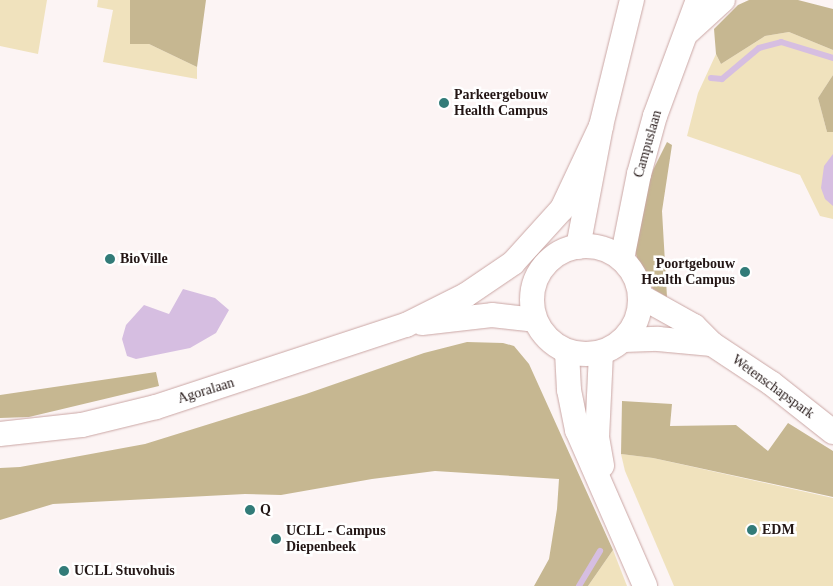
<!DOCTYPE html>
<html>
<head>
<meta charset="utf-8">
<style>
  body { margin:0 }
  #map { position:relative; width:833px; height:586px; overflow:hidden; background:#fcf4f4; font-family:Georgia,serif }
  div>[style] { position:absolute }
  [style*='--x'] { left:calc(var(--x)*1px); top:calc(var(--y)*1px); width:calc(var(--w)*1px); rotate:calc(var(--a)*1deg) }
  .green>* { inset:0; background:#f0e2bd }
  .forest>* { inset:0; background:#c6b791 }
  .water>* { inset:0; background:#d6bee1 }
  .stream>* { height:6px; margin:-3px; padding:0 3px; transform-origin:3px; border-radius:3px; background:#d6bee1 }
  .roads { filter:drop-shadow(0 0 1px #caa6a4) drop-shadow(0 0 1px #caa6a4) }
  .street>* { height:24px; margin:-12px; padding:0 12px; transform-origin:12px; border-radius:12px; background:#fff }
  .street>.ring { margin:-12px; padding:0; box-sizing:content-box; background:none; border:24px solid #fff; border-radius:50% }
  .dots>* { width:14px; height:14px; translate:-50% -50%; box-sizing:border-box; border:2px solid #fff; border-radius:50% }
  span { translate:-50% -50%; white-space:nowrap; text-align:center; line-height:1.15; -webkit-text-stroke:5px #fff; paint-order:stroke }
  .poi-label { font-size:14px; color:#231615; font-weight:700 }
  .left { translate:0 -50%; text-align:left }
  .right { translate:-100% -50%; text-align:right }
  .street-label { font-size:14px; color:#231615 }
</style>
</head>
<body>
<div id="map">
  <div class="green">
    <i style="clip-path:polygon(0 0,47px 0,38px 54px,0 46px)"></i>
    <i style="clip-path:polygon(98px 0,130px 0,130px 44px,149px 44px,197px 67px,197px 79px,103px 62px,113px 10px,97px 7px)"></i>
    <i style="clip-path:polygon(789px 32px,833px 50px,833px 75px,818px 98px,827px 132px,833px 132px,833px 219px,820px 216px,800px 175px,687px 136px,698px 93px,716px 54px,721px 64px,765px 36px)"></i>
    <i style="clip-path:polygon(621px 454px,653px 458px,833px 498px,833px 586px,674px 586px,625px 471px)"></i>
    <i style="clip-path:polygon(613px 550px,627px 586px,588px 586px)"></i>
  </div>
  <div class="forest">
    <i style="clip-path:polygon(130px 0,206px 0,197px 67px,149px 44px,130px 44px)"></i>
    <i style="clip-path:polygon(749px 0,798px 0,833px 9px,833px 50px,789px 32px,765px 36px,721px 64px,716px 54px,714px 29px,738px 5px)"></i>
    <i style="clip-path:polygon(833px 75px,833px 132px,827px 132px,818px 98px)"></i>
    <i style="clip-path:polygon(667px 142px,672px 145px,662px 211px,667px 297px,653px 289px,638px 262px,634px 246px,641px 207px,653px 170px)"></i>
    <i style="clip-path:polygon(467px 342px,503px 343px,514px 346px,529px 364px,613px 550px,588px 586px,534px 586px,549px 559px,557px 509px,559px 479px,435px 471px,372px 479px,281px 495px,245px 494px,53px 504px,0 520px,0 468px,20px 467px,145px 444px,306px 394px,424px 353px)"></i>
    <i style="clip-path:polygon(156px 372px,159px 386px,29px 417px,0 418px,0 395px)"></i>
    <i style="clip-path:polygon(622px 401px,672px 404px,670px 426px,736px 425px,768px 451px,788px 423px,833px 451px,833px 497px,653px 458px,621px 454px)"></i>
  </div>
  <div class="water">
    <i style="clip-path:polygon(833px 154px,833px 206px,825px 199px,821px 188px,824px 166px)"></i>
    <i style="clip-path:polygon(183px 289px,215px 298px,229px 310px,216px 333px,190px 348px,136px 359px,127px 356px,122px 339px,126px 325px,144px 305px,169px 314px)"></i>
  </div>
  <div class="stream">
    <i style="--x:711;--y:78;--w:11;--a:5"></i>
    <i style="--x:722;--y:79;--w:48;--a:-40"></i>
    <i style="--x:759;--y:48;--w:23;--a:-15"></i>
    <i style="--x:781;--y:42;--w:54;--a:17.1"></i>
    <i style="--x:579;--y:586;--w:41;--a:-59"></i>
  </div>
  <div class="roads">
    <div class="street">
      <i style="--x:689;--y:31;--w:46;--a:-42.4"></i>
      <i class="ring" style="left:532px;top:246px;width:84px;height:84px"></i>
      <i style="--x:578;--y:247;--w:123;--a:-79.2"></i>
      <i style="--x:601;--y:126;--w:130;--a:-76.2"></i>
      <i style="--x:622;--y:259;--w:87;--a:-78.7"></i>
      <i style="--x:639;--y:174;--w:60;--a:-74.6"></i>
      <i style="--x:655;--y:116;--w:124;--a:-69.7"></i>
      <i style="--x:640;--y:296;--w:62;--a:29.1"></i>
      <i style="--x:694;--y:326;--w:25;--a:45"></i>
      <i style="--x:712;--y:344;--w:71;--a:33.5"></i>
      <i style="--x:771;--y:383;--w:79;--a:38.3"></i>
      <i style="--x:422;--y:323;--w:70;--a:-6.5"></i>
      <i style="--x:492;--y:315;--w:43;--a:6.6"></i>
      <i style="--x:624;--y:340;--w:34;--a:-2"></i>
      <i style="--x:658;--y:339;--w:54;--a:5.3"></i>
      <i style="--x:567;--y:352;--w:38;--a:87"></i>
      <i style="--x:569;--y:390;--w:41;--a:78.7"></i>
      <i style="--x:577;--y:430;--w:170;--a:66.4"></i>
      <i style="--x:601;--y:353;--w:84;--a:92.7"></i>
      <i style="--x:597;--y:437;--w:29;--a:80"></i>
      <i style="--x:0;--y:434;--w:82;--a:-6.3"></i>
      <i style="--x:82;--y:425;--w:76;--a:-13.7"></i>
      <i style="--x:156;--y:407;--w:263;--a:-18.2"></i>
      <i style="--x:406;--y:325;--w:67;--a:-26.6"></i>
      <i style="--x:466;--y:295;--w:57;--a:-34.2"></i>
      <i style="--x:513;--y:263;--w:73;--a:-47.8"></i>
      <i style="--x:562;--y:209;--w:92;--a:-64.8"></i>
    </div>
  </div>
  <div class="dots">
    <i style="left:444px;top:103px;background:#327b78"></i>
    <i style="left:110px;top:259px;background:#327b78"></i>
    <i style="left:745px;top:272px;background:#327b78"></i>
    <i style="left:250px;top:510px;background:#327b78"></i>
    <i style="left:752px;top:530px;background:#327b78"></i>
    <i style="left:276px;top:539px;background:#327b78"></i>
    <i style="left:64px;top:571px;background:#327b78"></i>
  </div>
  <div class="poi-label">
    <span class="left" style="left:454px;top:103px">Parkeergebouw<br>Health Campus</span>
    <span class="left" style="left:120px;top:259px">BioVille</span>
    <span class="right" style="left:735px;top:272px">Poortgebouw<br>Health Campus</span>
    <span class="left" style="left:260px;top:510px">Q</span>
    <span class="left" style="left:762px;top:530px">EDM</span>
    <span class="left" style="left:286px;top:539px">UCLL - Campus<br>Diepenbeek</span>
    <span class="left" style="left:74px;top:571px">UCLL Stuvohuis</span>
  </div>
  <div class="street-label">
    <span style="left:648px;top:144px;rotate:-74deg">Campuslaan</span>
    <span style="left:773px;top:387px;rotate:36deg">Wetenschapspark</span>
    <span style="left:206px;top:391px;rotate:-17deg">Agoralaan</span>
  </div>
</div>
</body>
</html>
